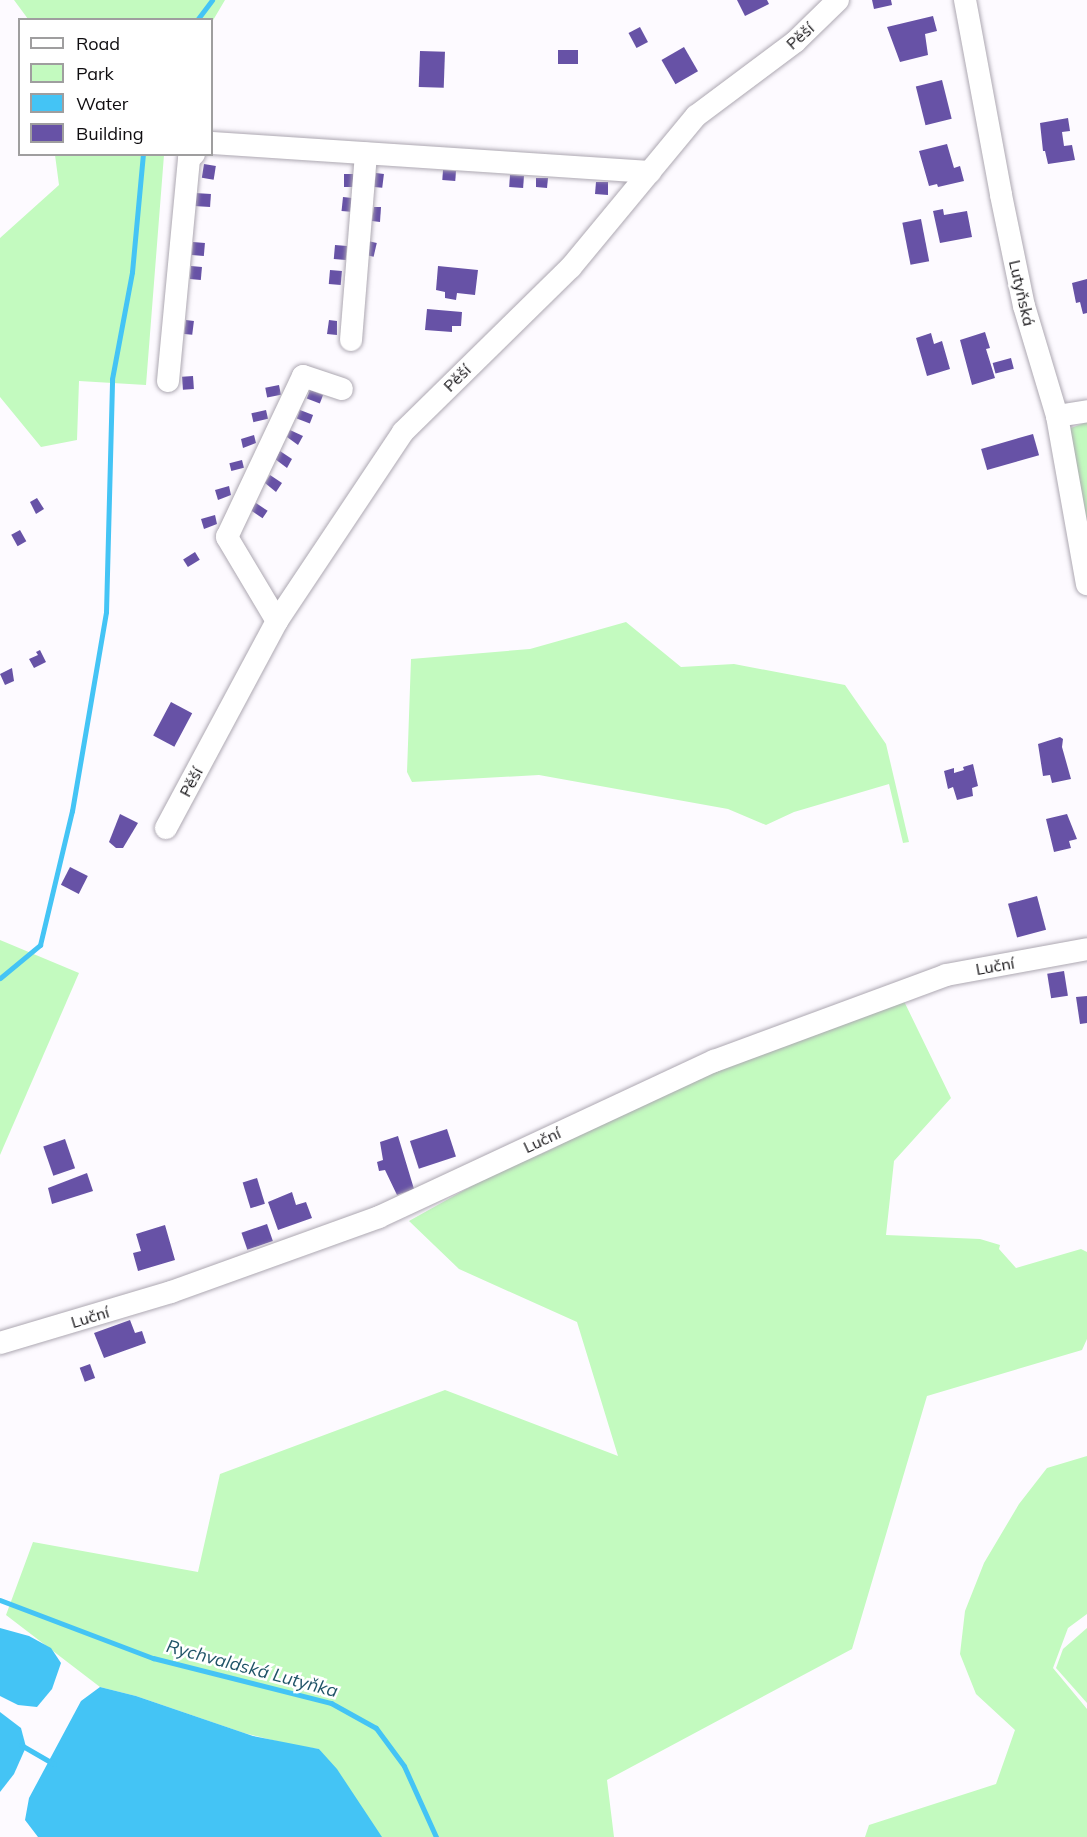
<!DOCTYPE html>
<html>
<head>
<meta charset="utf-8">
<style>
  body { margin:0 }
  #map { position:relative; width:1087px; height:1837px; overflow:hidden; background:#fdfaff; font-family:Mulish,sans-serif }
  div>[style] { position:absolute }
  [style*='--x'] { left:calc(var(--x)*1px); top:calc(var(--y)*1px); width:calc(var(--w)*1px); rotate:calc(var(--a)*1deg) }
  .green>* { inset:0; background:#c3fabf }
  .water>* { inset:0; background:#44c4f5 }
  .stream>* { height:5px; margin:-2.5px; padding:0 2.5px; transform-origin:2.5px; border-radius:2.5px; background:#44c4f5 }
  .building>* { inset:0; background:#6752a6; transform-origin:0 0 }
  .roads { filter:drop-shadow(0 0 2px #ada8b2) drop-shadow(0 0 2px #ada8b2) }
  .minor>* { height:22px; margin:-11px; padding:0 11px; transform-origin:11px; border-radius:11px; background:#fff }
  span { translate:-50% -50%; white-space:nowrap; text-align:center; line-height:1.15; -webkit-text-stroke:5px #fff; paint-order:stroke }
  .street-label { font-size:16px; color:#0f0d10 }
  .water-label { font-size:18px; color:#205468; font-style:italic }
  .legend { position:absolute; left:18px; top:18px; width:195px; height:138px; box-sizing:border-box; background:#fff; border:2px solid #9f9e9f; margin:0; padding:8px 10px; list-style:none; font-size:18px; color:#0f0d10 }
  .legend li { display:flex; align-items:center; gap:12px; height:30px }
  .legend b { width:30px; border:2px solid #9f9e9f }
</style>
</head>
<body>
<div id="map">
  <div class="green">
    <i style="clip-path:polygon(14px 0,225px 0,212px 22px,212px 20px,28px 19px)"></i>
    <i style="clip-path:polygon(55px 155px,164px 155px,146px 385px,79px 381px,77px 440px,41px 447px,0 397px,0 238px,59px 185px)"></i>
    <i style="clip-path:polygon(1087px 422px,1087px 532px,1068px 429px)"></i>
    <i style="clip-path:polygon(626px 622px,681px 667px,734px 664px,845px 685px,886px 744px,909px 842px,903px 843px,889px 784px,794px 812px,766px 825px,728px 809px,539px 775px,412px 782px,407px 772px,411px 659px,530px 649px)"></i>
    <i style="clip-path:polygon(0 940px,79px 973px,0 1155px)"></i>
    <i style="clip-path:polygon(901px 995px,951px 1098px,894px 1161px,886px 1235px,980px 1239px,1000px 1245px,999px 1249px,1016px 1268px,1081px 1249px,1087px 1252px,1087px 1339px,1082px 1350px,927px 1396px,852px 1649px,607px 1780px,614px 1837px,381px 1837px,319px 1749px,292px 1745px,244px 1733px,136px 1696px,100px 1687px,6px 1615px,33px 1542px,198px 1572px,220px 1474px,445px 1390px,618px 1456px,577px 1322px,459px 1269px,409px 1221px,495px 1173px,548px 1151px,699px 1072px)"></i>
    <i style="clip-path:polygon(1087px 1456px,1087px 1614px,1068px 1628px,1053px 1668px,1087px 1709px,1087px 1837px,865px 1837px,869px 1825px,996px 1784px,1015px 1730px,976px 1694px,960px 1654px,965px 1611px,984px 1563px,1019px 1504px,1047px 1468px)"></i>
    <i style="clip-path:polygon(1087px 1628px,1087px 1703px,1056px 1668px,1063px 1649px)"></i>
  </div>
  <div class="water">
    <i style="clip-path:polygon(0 1628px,29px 1636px,51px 1648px,61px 1663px,52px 1689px,37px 1707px,18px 1705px,0 1696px)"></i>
    <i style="clip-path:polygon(100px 1687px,136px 1696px,253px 1736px,319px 1749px,337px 1769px,382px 1837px,38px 1837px,25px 1820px,29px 1798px,81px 1701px)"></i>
    <i style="clip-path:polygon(0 1712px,21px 1728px,26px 1747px,14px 1774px,0 1792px)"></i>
  </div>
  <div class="stream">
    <i style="--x:197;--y:20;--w:25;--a:-53"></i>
    <i style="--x:0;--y:978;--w:52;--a:-39.5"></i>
    <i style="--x:40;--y:945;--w:138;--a:-76.6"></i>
    <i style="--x:72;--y:811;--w:202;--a:-80.3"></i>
    <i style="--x:106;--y:612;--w:233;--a:-88.5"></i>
    <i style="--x:112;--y:379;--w:109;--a:-79.4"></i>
    <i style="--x:132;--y:272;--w:119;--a:-84.7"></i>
    <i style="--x:0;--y:1600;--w:164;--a:20.8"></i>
    <i style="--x:153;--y:1658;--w:184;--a:14.2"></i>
    <i style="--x:331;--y:1703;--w:51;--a:29.1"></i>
    <i style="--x:376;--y:1728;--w:47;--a:53.6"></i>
    <i style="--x:404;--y:1766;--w:78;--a:65.7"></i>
    <i style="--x:21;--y:1745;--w:38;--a:30"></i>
  </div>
  <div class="building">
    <i style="clip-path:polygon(737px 0,767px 0,769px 4px,745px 16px)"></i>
    <i style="clip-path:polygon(872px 0,891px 0,892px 5px,874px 9px)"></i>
    <i style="clip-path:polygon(933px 16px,937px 31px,925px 34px,928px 55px,900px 62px,887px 27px)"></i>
    <i style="left:640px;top:27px;width:17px;height:13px;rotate:62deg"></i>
    <i style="left:684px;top:47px;width:28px;height:26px;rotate:60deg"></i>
    <i style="left:558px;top:50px;width:20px;height:14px"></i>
    <i style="left:420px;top:51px;width:25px;height:36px;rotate:2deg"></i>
    <i style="left:942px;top:80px;width:40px;height:27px;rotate:76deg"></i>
    <i style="clip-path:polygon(1068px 118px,1070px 131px,1062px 132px,1064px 146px,1072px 145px,1075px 160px,1048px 164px,1045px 151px,1043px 151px,1040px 123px)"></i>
    <i style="clip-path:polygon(947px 144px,954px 168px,960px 166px,964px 181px,938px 187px,937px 184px,929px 186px,919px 151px)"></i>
    <i style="left:204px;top:164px;width:12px;height:14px;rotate:9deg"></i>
    <i style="left:443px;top:170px;width:13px;height:10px;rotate:4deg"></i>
    <i style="left:376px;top:173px;width:8px;height:14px;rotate:7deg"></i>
    <i style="left:344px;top:174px;width:9px;height:13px"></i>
    <i style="left:510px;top:175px;width:14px;height:12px;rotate:4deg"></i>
    <i style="clip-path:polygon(536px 178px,548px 178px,547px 188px,536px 187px)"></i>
    <i style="clip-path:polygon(596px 182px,608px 182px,608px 195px,595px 194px)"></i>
    <i style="left:195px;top:193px;width:16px;height:13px;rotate:4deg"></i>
    <i style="left:343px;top:197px;width:9px;height:14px;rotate:6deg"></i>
    <i style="clip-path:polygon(374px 207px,381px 207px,380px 222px,372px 221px)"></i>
    <i style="clip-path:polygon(943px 209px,944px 215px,967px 211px,972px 237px,940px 243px,933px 211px)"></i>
    <i style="left:921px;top:219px;width:43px;height:19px;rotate:79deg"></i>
    <i style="left:368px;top:241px;width:9px;height:14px;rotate:13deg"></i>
    <i style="left:193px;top:242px;width:12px;height:13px;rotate:5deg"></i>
    <i style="left:335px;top:245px;width:12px;height:14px;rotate:5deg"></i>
    <i style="left:191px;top:266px;width:11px;height:13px;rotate:5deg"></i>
    <i style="clip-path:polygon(438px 266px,478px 270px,475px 295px,457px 293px,456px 300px,445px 298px,445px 292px,436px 290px)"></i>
    <i style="left:330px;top:270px;width:12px;height:14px;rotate:5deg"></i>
    <i style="clip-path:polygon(1087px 279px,1087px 313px,1083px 314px,1080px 302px,1076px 303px,1072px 283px)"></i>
    <i style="clip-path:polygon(427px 309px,462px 312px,461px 326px,452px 326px,452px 332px,425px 330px)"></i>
    <i style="left:186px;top:320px;width:8px;height:14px;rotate:7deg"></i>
    <i style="clip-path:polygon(329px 320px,337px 321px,337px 335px,327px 334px)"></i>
    <i style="clip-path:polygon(985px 332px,990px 348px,986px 349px,995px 378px,972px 385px,960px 340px)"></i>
    <i style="clip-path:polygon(931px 333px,934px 344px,942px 341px,950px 369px,927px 376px,916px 338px)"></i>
    <i style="left:1011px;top:358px;width:11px;height:19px;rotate:75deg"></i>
    <i style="left:193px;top:376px;width:13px;height:11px;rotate:86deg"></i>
    <i style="left:279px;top:385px;width:10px;height:14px;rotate:79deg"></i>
    <i style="left:310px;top:390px;width:14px;height:9px;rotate:21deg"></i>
    <i style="left:266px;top:410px;width:9px;height:15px;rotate:77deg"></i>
    <i style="left:300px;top:410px;width:14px;height:9px;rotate:21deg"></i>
    <i style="clip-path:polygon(290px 430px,303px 436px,298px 445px,287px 437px)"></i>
    <i style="left:1033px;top:434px;width:22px;height:54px;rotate:74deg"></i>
    <i style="clip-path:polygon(254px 435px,256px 443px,243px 448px,241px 439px)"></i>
    <i style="clip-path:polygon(280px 451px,292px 459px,287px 468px,275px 459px)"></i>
    <i style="left:242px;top:460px;width:8px;height:13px;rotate:76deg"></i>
    <i style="clip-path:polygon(270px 475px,282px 483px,276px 492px,265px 483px)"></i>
    <i style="clip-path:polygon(229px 486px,231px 495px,218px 500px,215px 490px)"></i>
    <i style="clip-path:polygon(37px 498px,44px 509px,36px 514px,30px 502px)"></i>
    <i style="left:256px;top:503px;width:14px;height:9px;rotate:34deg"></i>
    <i style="clip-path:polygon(215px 515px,217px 524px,204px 529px,201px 519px)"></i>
    <i style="left:20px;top:530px;width:13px;height:10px;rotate:61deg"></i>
    <i style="left:195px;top:552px;width:9px;height:14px;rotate:58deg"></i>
    <i style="clip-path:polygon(40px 650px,46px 662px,34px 668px,29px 659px,38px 655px,36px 652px)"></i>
    <i style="clip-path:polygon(12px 668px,14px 681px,5px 685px,0 674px)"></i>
    <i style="left:171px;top:702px;width:24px;height:38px;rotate:28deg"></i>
    <i style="clip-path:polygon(1060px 737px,1063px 739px,1062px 747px,1071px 779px,1052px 783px,1050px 775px,1043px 776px,1038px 744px)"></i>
    <i style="clip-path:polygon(973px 764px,978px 786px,972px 788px,973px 796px,957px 800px,953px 787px,948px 789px,944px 771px,954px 768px,954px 773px,964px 770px,963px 767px)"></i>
    <i style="clip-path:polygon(120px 814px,138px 823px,123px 848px,116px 848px,109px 842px)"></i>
    <i style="clip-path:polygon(1067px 814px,1077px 839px,1069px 841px,1071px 848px,1054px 852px,1046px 819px)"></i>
    <i style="left:70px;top:867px;width:20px;height:20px;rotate:27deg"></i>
    <i style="left:1037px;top:896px;width:35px;height:30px;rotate:75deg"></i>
    <i style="left:1064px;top:971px;width:25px;height:17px;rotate:81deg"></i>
    <i style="clip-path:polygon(1087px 996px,1087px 1023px,1080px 1024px,1076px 997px)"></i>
    <i style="left:447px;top:1129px;width:29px;height:39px;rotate:72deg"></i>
    <i style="clip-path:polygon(398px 1136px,414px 1189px,397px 1195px,385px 1170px,379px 1171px,377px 1162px,383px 1160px,380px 1142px)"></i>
    <i style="left:65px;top:1139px;width:31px;height:23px;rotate:71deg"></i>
    <i style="clip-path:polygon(87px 1173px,93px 1191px,52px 1204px,48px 1188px)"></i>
    <i style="left:257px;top:1178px;width:27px;height:15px;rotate:73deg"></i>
    <i style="clip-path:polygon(292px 1192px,296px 1205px,306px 1202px,312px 1218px,278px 1230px,268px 1202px)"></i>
    <i style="left:267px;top:1224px;width:18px;height:27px;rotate:71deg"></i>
    <i style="clip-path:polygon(165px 1225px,175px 1260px,138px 1271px,133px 1253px,141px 1251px,136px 1234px)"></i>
    <i style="clip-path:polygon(130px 1320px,135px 1333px,142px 1331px,146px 1343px,104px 1358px,94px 1333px)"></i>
    <i style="left:90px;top:1364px;width:15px;height:11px;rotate:70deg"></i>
  </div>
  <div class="roads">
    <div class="minor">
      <i style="--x:965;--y:0;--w:198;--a:79.5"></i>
      <i style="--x:1001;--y:195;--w:113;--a:78.3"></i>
      <i style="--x:1024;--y:306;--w:115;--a:73.3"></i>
      <i style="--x:1057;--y:416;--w:171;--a:79.9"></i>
      <i style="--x:212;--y:143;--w:439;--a:3.8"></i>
      <i style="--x:351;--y:340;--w:187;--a:-85.4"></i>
      <i style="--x:168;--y:381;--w:223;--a:-84.6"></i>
      <i style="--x:189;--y:159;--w:7;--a:-45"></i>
      <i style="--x:1057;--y:416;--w:30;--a:-9"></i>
      <i style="--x:277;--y:621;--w:98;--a:-120.8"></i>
      <i style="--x:227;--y:537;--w:178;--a:-64.7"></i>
      <i style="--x:303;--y:376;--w:41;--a:18.4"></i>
      <i style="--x:166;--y:828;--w:235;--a:-61.8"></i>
      <i style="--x:277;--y:621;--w:227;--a:-56.3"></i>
      <i style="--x:403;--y:432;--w:235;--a:-44.5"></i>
      <i style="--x:571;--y:267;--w:196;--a:-50.4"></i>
      <i style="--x:696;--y:116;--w:124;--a:-36.8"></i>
      <i style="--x:795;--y:42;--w:60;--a:-44.3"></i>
      <i style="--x:0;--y:1343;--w:178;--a:-16.6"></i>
      <i style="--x:171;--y:1292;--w:221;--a:-19.8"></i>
      <i style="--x:379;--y:1217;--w:370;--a:-25"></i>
      <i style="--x:714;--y:1061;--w:247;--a:-20.3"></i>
      <i style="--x:946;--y:975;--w:143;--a:-10.4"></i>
    </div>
  </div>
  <div class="street-label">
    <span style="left:800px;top:36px;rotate:-42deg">Pěší</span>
    <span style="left:1022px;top:293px;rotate:77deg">Lutyňská</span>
    <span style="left:457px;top:378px;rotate:-45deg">Pěší</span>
    <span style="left:191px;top:782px;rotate:-62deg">Pěší</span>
    <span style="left:995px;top:966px;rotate:-10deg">Luční</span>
    <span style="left:542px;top:1140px;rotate:-25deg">Luční</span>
    <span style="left:90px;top:1317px;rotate:-17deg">Luční</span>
  </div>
  <div class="water-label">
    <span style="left:252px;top:1669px;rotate:15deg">Rychvaldská Lutyňka</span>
  </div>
  <ul class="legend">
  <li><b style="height:8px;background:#fff"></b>Road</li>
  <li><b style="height:16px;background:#c3fabf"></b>Park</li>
  <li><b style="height:16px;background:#44c4f5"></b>Water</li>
  <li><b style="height:16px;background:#6752a6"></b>Building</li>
  </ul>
</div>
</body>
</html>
